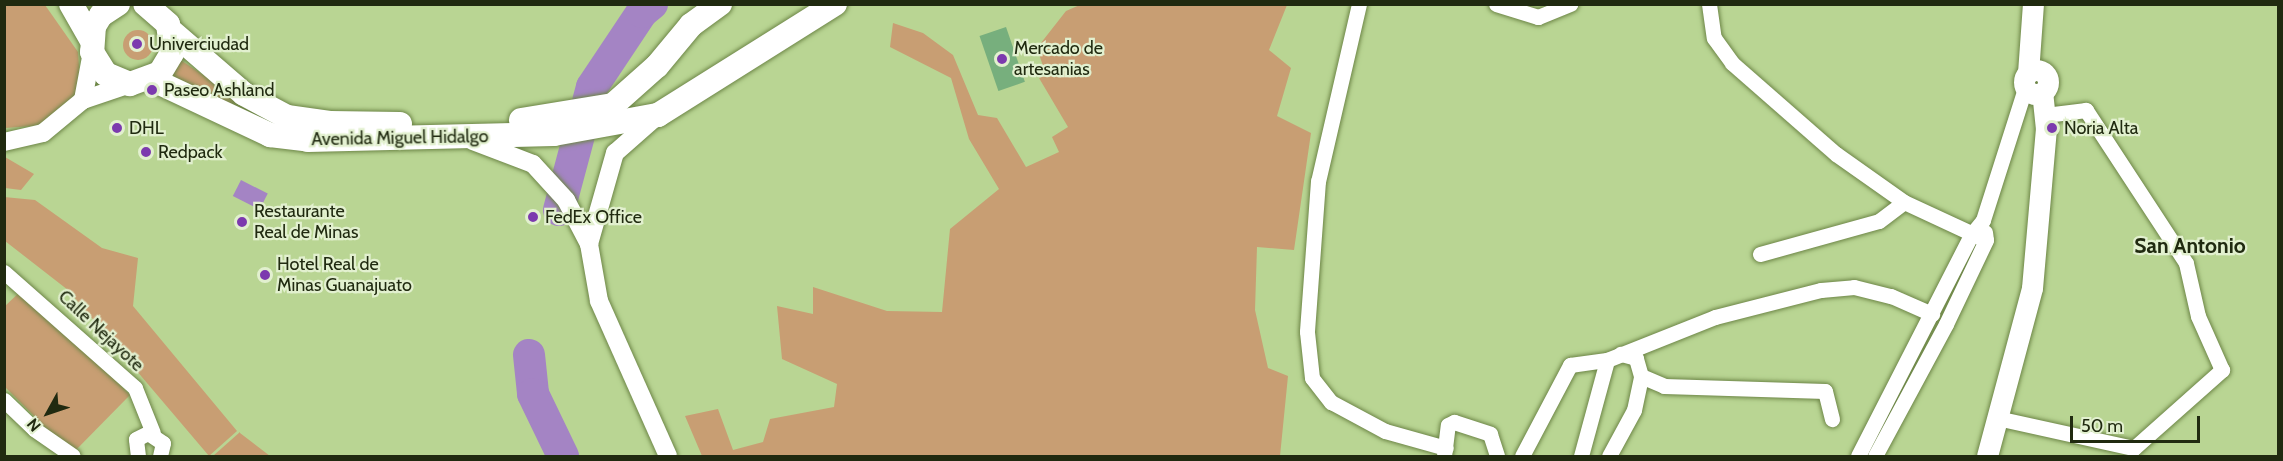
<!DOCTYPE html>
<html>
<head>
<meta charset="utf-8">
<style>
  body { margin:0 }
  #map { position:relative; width:2283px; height:461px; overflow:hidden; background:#b9d593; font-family:Cabin,sans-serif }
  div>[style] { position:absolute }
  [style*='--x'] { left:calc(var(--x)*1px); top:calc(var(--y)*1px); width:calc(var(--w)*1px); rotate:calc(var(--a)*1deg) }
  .green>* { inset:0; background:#c89e73 }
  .round { border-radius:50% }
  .water>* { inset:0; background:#a484c4; transform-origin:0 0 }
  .river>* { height:32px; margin:-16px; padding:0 16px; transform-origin:16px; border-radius:16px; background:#a484c4 }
  .building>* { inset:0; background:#77af7d; transform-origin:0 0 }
  .roads { filter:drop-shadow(0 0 2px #6d8647) drop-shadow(0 0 2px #6d8647) }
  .minor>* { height:15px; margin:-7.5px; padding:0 7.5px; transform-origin:7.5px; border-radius:7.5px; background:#fff }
  .tertiary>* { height:18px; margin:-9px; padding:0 9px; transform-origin:9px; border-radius:9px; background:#fff }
  .secondary>* { height:21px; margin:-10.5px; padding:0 10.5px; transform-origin:10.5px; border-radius:10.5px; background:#fff }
  .secondary>.ring { margin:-10.5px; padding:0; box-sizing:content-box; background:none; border:21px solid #fff; border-radius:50% }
  .primary>* { height:24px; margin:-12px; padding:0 12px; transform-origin:12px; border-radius:12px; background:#fff }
  .dots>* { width:16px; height:16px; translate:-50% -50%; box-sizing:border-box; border:3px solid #e2f0cf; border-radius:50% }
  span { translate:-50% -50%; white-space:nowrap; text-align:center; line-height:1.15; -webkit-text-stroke:4.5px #e2f0cf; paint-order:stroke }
  .poi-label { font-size:18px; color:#202a10 }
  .left { translate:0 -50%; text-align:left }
  .street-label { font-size:18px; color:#202a10 }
  .quarter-label { font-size:21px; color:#202a10; font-weight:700 }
  .frame { position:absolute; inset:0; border:6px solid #202a10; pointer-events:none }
  .north { position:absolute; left:18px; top:383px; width:60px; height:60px; -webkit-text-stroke:4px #e2f0cf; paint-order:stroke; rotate:230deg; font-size:16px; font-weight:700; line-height:24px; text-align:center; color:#202a10 }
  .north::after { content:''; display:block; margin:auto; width:21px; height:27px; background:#202a10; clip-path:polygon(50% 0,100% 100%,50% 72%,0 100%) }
  .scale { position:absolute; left:2070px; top:416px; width:130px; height:27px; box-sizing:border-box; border:3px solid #202a10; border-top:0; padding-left:8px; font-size:18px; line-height:21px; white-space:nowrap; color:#202a10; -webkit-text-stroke:4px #e2f0cf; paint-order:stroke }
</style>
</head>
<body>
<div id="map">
  <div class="green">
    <i style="clip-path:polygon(1082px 4px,1287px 5px,1269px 50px,1291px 68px,1277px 116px,1311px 133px,1294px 250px,1257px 247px,1255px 310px,1268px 368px,1288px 376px,1280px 456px,702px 456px,685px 416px,718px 409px,733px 450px,763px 442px,770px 419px,834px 407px,837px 384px,782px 359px,777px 306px,813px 314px,813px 287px,887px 311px,942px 312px,950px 229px,999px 189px,969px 139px,951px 78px,890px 47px,893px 23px,923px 33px,953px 55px,978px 115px,997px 118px,1026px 167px,1059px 152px,1052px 137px,1068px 127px,1039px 78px,1046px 75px,1037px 48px,1066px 11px)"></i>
    <i style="clip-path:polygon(5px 5px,45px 5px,78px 52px,80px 80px,74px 99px,47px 125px,5px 128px)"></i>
    <i class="round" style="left:123px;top:30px;width:30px;height:30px"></i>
    <i style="clip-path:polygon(176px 57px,258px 111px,257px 115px,221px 104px,166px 74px)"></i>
    <i style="clip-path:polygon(5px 157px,34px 174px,21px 190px,5px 188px)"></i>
    <i style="clip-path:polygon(4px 197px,35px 200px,102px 248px,138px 258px,133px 306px,237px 431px,209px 456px,68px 290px,5px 241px)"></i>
    <i style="clip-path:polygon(23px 289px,130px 395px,72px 454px,5px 387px,4px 307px)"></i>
    <i style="clip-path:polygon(240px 432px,240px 433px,270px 456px,213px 456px)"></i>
  </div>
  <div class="water">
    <i style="left:241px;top:180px;width:30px;height:18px;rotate:27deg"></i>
  </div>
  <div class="river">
    <i style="--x:559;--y:210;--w:127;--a:-75"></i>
    <i style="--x:592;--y:87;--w:90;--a:-56.3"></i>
    <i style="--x:642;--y:12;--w:13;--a:-39"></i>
    <i style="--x:529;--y:355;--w:39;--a:84"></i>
    <i style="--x:533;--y:394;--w:69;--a:64.2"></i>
  </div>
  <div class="building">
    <i style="left:1006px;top:27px;width:58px;height:28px;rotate:71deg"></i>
  </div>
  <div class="roads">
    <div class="minor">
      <i style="--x:1359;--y:4;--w:182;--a:103"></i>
      <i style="--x:1318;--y:181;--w:151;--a:94.2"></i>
      <i style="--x:1307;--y:332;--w:46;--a:83.8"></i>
      <i style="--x:1312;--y:378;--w:31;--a:52"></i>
      <i style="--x:1331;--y:402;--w:61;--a:28.2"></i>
      <i style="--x:1385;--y:431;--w:63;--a:15.6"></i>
      <i style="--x:1496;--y:4;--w:44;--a:17.2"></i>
      <i style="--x:1538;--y:17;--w:35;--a:-22"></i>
      <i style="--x:1709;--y:4;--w:34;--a:82"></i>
      <i style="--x:1714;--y:38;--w:31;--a:54"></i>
      <i style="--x:1732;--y:63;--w:138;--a:41.2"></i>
      <i style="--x:1836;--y:154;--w:83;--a:35.2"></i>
      <i style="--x:1904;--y:202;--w:90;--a:24.9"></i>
      <i style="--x:1760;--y:254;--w:123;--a:-15.5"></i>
      <i style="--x:1879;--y:221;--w:31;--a:-37"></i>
      <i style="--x:4;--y:272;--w:175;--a:41.5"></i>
      <i style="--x:135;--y:388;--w:48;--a:68.2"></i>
      <i style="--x:1641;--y:376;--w:25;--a:23"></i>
      <i style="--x:1664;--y:386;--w:161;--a:1.8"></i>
      <i style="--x:1825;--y:391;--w:29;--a:76"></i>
      <i style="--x:4;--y:400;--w:42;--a:44"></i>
      <i style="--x:34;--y:429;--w:47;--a:34.7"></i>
      <i style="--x:1997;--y:418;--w:140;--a:12.4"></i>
      <i style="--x:2134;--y:448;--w:118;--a:-41.6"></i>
      <i style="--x:2222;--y:370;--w:59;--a:-114"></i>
      <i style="--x:2198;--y:316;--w:54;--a:-102.8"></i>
      <i style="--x:2186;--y:263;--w:183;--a:-123.2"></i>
      <i style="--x:2086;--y:110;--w:41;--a:173"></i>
      <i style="--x:138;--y:456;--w:17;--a:-97"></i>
      <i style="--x:136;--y:439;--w:13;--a:-27"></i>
      <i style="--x:148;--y:433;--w:18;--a:34"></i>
      <i style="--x:163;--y:443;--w:13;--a:103"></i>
      <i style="--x:1444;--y:456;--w:31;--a:-83"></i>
      <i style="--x:1448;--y:425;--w:7;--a:-27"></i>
      <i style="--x:1454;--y:422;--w:38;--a:18"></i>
      <i style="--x:1490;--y:434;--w:23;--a:72"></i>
      <i style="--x:1522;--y:456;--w:103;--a:-62.2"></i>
      <i style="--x:1570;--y:365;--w:37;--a:-8"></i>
      <i style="--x:1607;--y:360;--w:116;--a:-21.7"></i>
      <i style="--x:1715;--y:317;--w:109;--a:-14.3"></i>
      <i style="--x:1821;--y:290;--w:33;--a:-5"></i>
      <i style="--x:1854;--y:287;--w:38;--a:14"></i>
      <i style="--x:1891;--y:296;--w:45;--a:23.7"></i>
      <i style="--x:1581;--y:456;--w:99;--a:-74.8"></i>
      <i style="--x:1609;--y:456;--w:52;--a:-61.5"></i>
      <i style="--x:1634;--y:410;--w:35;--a:-78"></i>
      <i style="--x:1641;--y:376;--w:19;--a:-106"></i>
      <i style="--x:1636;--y:358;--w:16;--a:-165"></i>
      <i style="--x:1858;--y:456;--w:248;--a:-62.9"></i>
      <i style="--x:1971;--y:235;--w:19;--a:-51"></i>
      <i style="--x:1983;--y:220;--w:139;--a:-72.3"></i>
      <i style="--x:1875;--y:456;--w:150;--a:-61.7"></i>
      <i style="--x:1946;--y:324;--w:93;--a:-64.5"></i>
      <i style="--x:1986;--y:240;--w:8;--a:-97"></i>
    </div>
    <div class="tertiary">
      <i style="--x:83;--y:100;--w:49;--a:-79.4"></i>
      <i style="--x:473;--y:141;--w:64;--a:21"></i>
      <i style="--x:533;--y:164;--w:49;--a:47.5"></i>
      <i style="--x:566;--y:200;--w:50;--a:62.4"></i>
      <i style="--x:589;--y:244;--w:58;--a:80"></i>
      <i style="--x:599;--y:301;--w:170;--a:66"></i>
      <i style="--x:4;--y:142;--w:40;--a:-13"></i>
      <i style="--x:43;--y:133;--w:52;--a:-39.5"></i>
      <i style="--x:83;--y:100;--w:50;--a:-18.8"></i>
      <i style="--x:589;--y:244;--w:95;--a:-74.1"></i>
      <i style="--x:615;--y:153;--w:56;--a:-41.4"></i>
    </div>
    <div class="secondary">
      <i class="ring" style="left:2024px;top:70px;width:3px;height:3px"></i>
      <i style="--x:2028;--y:73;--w:69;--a:-85.9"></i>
      <i style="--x:1987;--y:456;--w:174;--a:-75"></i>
      <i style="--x:2032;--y:288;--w:160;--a:-85"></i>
      <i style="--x:2046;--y:129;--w:36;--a:-96"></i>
    </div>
    <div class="primary">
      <i style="--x:71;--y:4;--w:40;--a:60.3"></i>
      <i style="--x:118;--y:4;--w:20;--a:147"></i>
      <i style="--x:101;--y:15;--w:13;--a:122"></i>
      <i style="--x:94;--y:26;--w:26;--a:94"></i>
      <i style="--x:92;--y:52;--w:26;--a:58"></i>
      <i style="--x:106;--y:74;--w:26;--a:23"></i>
      <i style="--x:130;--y:84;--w:32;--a:-20"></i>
      <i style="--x:160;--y:73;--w:23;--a:-59"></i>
      <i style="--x:172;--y:53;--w:29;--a:-98"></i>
      <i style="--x:168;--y:24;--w:30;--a:-139"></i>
      <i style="--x:171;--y:31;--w:96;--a:40.8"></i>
      <i style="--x:244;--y:94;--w:49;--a:28.1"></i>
      <i style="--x:287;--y:117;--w:43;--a:7.9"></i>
      <i style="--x:330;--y:123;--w:70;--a:0.8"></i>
      <i style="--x:151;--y:79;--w:132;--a:25.2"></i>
      <i style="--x:270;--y:135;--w:38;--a:7"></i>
      <i style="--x:308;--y:140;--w:246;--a:-1.4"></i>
      <i style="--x:554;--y:134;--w:106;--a:-10.4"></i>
      <i style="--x:658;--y:115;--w:209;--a:-32.1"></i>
      <i style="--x:521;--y:120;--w:93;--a:-9.3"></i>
      <i style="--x:613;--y:105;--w:59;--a:-41.6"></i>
      <i style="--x:657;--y:66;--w:53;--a:-50.3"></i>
      <i style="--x:691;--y:25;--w:36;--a:-36"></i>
    </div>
  </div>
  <div class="dots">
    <i style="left:137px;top:44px;background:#7c3aae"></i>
    <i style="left:1002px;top:59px;background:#7c3aae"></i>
    <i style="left:152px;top:90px;background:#7c3aae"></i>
    <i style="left:117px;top:128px;background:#7c3aae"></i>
    <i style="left:2052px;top:128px;background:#7c3aae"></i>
    <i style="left:146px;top:152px;background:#7c3aae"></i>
    <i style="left:533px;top:217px;background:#7c3aae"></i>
    <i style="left:242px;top:222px;background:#7c3aae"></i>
    <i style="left:265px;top:275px;background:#7c3aae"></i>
  </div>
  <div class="poi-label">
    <span class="left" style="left:149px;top:44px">Univerciudad</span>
    <span class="left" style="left:1014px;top:59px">Mercado de<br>artesanias</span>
    <span class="left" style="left:164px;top:90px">Paseo Ashland</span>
    <span class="left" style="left:129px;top:128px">DHL</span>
    <span class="left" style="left:2064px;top:128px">Noria Alta</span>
    <span class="left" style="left:158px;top:152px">Redpack</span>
    <span class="left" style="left:254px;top:222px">Restaurante<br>Real de Minas</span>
    <span class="left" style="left:545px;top:217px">FedEx Office</span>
    <span class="left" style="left:277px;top:275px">Hotel Real de<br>Minas Guanajuato</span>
  </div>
  <div class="street-label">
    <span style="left:400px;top:138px;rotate:-1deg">Avenida Miguel Hidalgo</span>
    <span style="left:101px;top:331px;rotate:43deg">Calle Nejayote</span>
  </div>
  <div class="quarter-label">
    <span style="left:2190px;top:246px">San Antonio</span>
  </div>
  <div class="frame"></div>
  <div class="north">N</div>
  <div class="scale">50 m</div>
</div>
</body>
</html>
